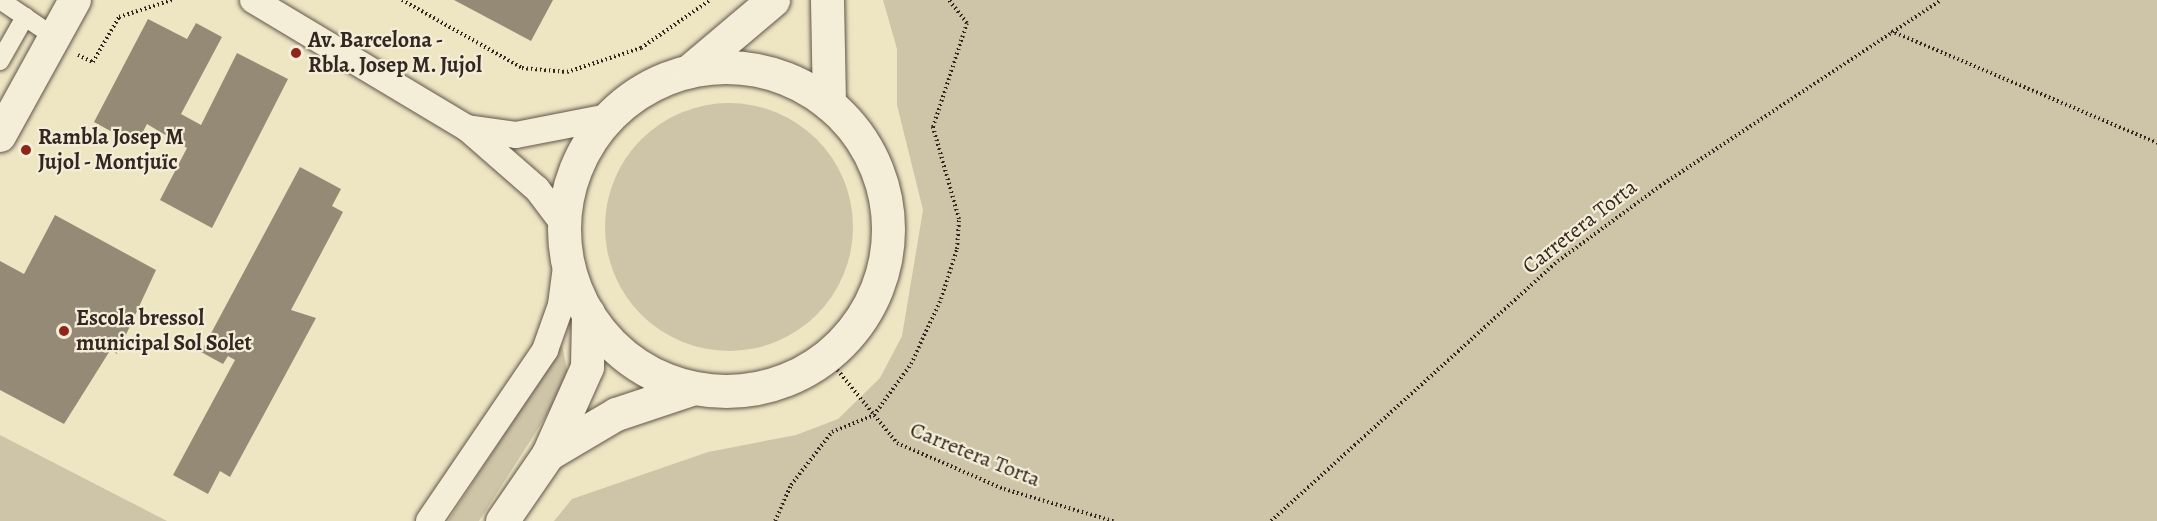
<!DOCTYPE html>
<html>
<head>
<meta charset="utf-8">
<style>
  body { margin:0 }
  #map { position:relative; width:2157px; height:521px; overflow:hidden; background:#eee5c3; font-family:Alegreya,serif }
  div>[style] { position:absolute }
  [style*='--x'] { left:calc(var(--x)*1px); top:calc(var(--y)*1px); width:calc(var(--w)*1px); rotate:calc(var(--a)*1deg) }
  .green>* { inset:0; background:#cec5a8 }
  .round { border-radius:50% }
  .building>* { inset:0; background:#958a76 }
  .path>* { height:4px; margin-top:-2px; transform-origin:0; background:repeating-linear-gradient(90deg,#342722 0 1.5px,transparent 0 4.5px) }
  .roads { filter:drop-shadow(0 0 2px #62564a) drop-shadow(0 0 2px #62564a) }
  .pedestrian>* { height:18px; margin:-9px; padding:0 9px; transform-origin:9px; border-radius:9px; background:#f4eed8 }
  .minor>* { height:26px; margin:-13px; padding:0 13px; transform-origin:13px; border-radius:13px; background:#f4eed8 }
  .tertiary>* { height:32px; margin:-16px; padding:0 16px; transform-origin:16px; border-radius:16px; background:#f4eed8 }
  .secondary>* { height:33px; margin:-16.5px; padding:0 16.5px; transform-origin:16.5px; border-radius:16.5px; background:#f4eed8 }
  .secondary>.ring { margin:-16.5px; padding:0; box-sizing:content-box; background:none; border:33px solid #f4eed8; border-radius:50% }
  .dots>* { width:16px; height:16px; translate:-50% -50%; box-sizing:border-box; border:3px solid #f4eed8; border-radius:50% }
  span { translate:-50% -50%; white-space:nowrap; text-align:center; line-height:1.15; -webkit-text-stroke:4.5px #f4eed8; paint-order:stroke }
  .poi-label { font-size:22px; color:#342722; font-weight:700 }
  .left { translate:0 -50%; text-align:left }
  .street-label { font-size:22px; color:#342722 }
</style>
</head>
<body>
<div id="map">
  <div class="green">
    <i style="clip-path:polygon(883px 0,2157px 0,2157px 521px,554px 521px,572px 499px,708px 452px,796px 435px,838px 419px,880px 378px,902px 336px,923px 210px,897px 105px,897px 49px)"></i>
    <i class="round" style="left:605px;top:103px;width:248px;height:248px"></i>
    <i style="clip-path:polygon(562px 345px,569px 380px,479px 521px,448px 521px)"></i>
    <i style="clip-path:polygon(0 435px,167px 521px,0 521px)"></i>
  </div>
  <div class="building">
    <i style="clip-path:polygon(454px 0,553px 0,531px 41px)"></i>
    <i style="clip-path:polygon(148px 19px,187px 39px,196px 23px,222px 37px,181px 114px,201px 125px,237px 53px,288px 79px,212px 228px,160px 200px,187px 148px,147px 124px,136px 145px,94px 122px)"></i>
    <i style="clip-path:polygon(300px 167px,341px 189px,332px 206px,343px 212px,291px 310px,316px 318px,230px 477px,220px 471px,208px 494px,173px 475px,235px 360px,228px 356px,223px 364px,201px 352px)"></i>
    <i style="clip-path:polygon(55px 215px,156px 270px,117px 354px,111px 349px,64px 424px,0 390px,0 261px,24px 274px)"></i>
  </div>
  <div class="path">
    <i style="--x:402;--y:0;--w:138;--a:29.5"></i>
    <i style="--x:522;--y:68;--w:45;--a:5.1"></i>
    <i style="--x:567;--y:72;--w:78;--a:-18"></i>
    <i style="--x:641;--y:48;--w:84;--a:-34.8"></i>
    <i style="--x:1891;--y:31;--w:289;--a:22.8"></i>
    <i style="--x:78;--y:55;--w:17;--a:25"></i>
    <i style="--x:93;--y:62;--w:52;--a:-60"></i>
    <i style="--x:119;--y:17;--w:56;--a:-17.8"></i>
    <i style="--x:826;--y:356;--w:112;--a:50.8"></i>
    <i style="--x:897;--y:443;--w:116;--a:23.3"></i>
    <i style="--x:1004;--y:489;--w:114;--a:16.4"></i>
    <i style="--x:775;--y:521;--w:39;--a:-66"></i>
    <i style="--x:791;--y:485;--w:67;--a:-52.3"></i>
    <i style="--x:832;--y:432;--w:45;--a:-22"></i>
    <i style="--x:874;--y:415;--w:63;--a:-54"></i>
    <i style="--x:911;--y:364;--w:72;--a:-65.2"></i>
    <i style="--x:941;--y:299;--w:52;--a:-72.3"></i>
    <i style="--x:957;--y:249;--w:30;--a:-86"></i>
    <i style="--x:959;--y:219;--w:96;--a:-105.8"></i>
    <i style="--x:933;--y:127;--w:109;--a:-71.9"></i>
    <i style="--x:967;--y:23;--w:29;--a:-128"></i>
    <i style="--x:1271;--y:521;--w:387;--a:-42.2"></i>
    <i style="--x:1558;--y:261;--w:127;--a:-36.3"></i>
    <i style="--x:1660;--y:186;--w:337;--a:-33.5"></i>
  </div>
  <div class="roads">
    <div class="pedestrian">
      <i style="--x:0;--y:0;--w:30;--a:34"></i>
      <i style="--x:0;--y:61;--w:51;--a:-60.4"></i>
      <i style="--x:25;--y:17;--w:27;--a:34"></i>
    </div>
    <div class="minor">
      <i style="--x:253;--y:0;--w:249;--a:30.9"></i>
      <i style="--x:467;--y:128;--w:93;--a:41.1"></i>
      <i style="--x:537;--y:189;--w:46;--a:52.9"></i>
      <i style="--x:467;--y:128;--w:49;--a:8.1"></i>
      <i style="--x:516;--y:135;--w:95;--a:-11"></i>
      <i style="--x:429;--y:521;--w:207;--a:-55.8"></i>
      <i style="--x:545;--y:350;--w:48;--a:-70.4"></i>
      <i style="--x:561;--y:305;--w:46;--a:-82.6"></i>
    </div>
    <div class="tertiary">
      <i style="--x:0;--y:136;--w:155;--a:-61.1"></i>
    </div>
    <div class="secondary">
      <i style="--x:827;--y:0;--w:104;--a:88.9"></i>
      <i class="ring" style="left:564px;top:67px;width:291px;height:291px"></i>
      <i style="--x:689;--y:71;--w:110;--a:-40.2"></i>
      <i style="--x:548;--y:454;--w:79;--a:-30.5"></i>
      <i style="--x:616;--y:414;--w:82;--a:-18.4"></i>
      <i style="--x:502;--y:521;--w:81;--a:-55.5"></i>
      <i style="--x:548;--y:454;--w:95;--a:-65.9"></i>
      <i style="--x:587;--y:367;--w:54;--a:-88.9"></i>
    </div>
  </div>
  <div class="dots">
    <i style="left:296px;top:53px;background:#8f2418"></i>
    <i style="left:26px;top:150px;background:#8f2418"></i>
    <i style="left:64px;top:331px;background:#8f2418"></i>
  </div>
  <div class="poi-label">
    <span class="left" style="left:308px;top:53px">Av. Barcelona -<br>Rbla. Josep M. Jujol</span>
    <span class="left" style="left:38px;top:150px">Rambla Josep M<br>Jujol - Montjuïc</span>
    <span class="left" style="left:76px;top:331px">Escola bressol<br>municipal Sol Solet</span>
  </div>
  <div class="street-label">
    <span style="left:1580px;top:227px;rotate:-38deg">Carretera Torta</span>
    <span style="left:975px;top:455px;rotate:22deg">Carretera Torta</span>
  </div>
</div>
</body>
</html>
